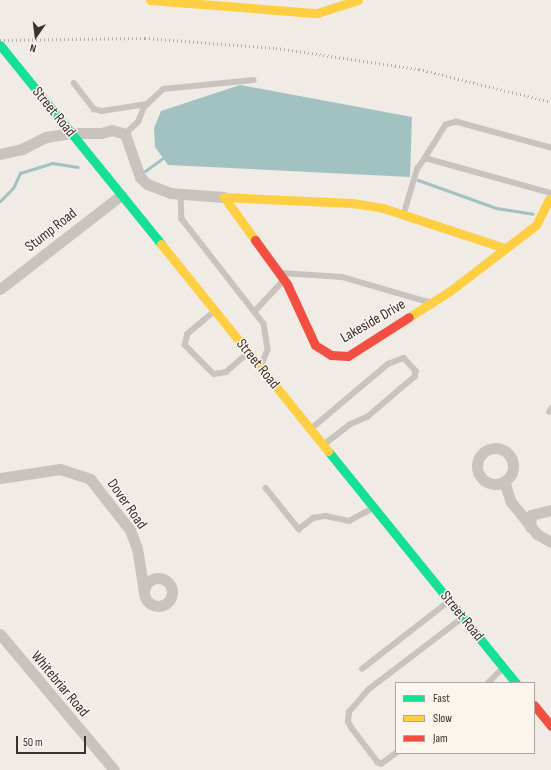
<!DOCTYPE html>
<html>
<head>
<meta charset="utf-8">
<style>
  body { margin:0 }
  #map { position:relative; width:551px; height:770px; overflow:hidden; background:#f0ebe5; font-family:"Sofia Sans Condensed",sans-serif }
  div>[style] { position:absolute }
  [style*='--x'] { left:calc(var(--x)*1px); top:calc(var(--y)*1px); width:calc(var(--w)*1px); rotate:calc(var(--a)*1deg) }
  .water>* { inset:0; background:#a1c2c1 }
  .stream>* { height:3px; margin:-1.5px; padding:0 1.5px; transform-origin:1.5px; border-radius:1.5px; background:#a1c2c1 }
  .lane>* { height:5.5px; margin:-2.75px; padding:0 2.75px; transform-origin:2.75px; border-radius:2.75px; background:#c9c3be }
  .street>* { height:11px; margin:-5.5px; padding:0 5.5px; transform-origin:5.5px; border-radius:5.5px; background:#c9c3be }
  .street>.ring { margin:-5.5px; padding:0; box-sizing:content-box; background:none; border:11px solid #c9c3be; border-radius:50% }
  .fast>* { height:9px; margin:-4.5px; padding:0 4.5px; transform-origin:4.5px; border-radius:4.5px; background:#16e098 }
  .slow>* { height:9px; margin:-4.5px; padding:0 4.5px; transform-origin:4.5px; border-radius:4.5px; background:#ffcf43 }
  .jam>* { height:9px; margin:-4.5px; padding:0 4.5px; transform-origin:4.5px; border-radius:4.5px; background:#f24e42 }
  .rail>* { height:3px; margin-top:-1.5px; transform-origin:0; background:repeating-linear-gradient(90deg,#b1aca8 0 1px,transparent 0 4px) }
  span { translate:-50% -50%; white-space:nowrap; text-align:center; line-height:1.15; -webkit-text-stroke:3px #fbf5ee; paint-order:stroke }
  .street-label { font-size:15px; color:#3b302b }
  .legend { position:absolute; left:395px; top:682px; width:140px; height:72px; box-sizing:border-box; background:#fbf5ee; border:1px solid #aea6a0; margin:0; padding:5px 7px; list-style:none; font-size:12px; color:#3b302b }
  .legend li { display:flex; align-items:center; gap:8px; height:20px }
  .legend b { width:20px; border:1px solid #aea6a0 }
  .north { position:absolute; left:16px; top:16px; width:40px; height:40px; -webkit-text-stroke:3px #fbf5ee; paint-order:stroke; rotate:194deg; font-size:11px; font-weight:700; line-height:16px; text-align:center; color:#3b302b }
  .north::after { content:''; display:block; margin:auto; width:14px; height:18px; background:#3b302b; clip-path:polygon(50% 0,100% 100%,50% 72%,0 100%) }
  .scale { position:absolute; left:16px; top:736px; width:70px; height:18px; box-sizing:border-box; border:2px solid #3b302b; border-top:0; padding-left:5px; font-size:12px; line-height:14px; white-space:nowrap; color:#3b302b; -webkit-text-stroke:3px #fbf5ee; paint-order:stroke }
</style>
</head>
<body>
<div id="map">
  <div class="water">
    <i style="clip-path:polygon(240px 85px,412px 117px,410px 177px,168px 165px,155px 147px,154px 128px,161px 111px)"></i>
  </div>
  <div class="stream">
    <i style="--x:145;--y:171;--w:24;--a:-36"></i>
    <i style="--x:418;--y:180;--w:83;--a:19.7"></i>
    <i style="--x:496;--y:208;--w:37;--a:9"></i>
    <i style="--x:0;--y:201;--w:18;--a:-45"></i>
    <i style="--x:13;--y:188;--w:17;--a:-65"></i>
    <i style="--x:20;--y:173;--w:34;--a:-17"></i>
    <i style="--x:52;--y:163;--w:26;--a:9"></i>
  </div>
  <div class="lane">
    <i style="--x:74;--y:83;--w:33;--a:52"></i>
    <i style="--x:94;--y:109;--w:8;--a:14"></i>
    <i style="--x:102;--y:111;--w:46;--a:-8.8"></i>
    <i style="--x:125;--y:134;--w:18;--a:-43"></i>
    <i style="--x:138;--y:122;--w:16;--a:-68"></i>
    <i style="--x:144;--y:107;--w:26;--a:-43"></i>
    <i style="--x:163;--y:89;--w:91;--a:-5.6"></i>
    <i style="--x:551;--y:148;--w:98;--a:-164.7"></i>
    <i style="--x:456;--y:122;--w:10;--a:163"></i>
    <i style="--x:446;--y:125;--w:39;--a:122"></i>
    <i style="--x:425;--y:158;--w:131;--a:15.5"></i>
    <i style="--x:181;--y:194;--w:25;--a:88"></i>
    <i style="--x:182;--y:219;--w:133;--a:52"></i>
    <i style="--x:264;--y:324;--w:26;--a:81"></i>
    <i style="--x:268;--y:350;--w:16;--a:112"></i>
    <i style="--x:404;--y:213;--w:46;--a:-73.5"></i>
    <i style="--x:417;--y:169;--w:14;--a:-54"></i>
    <i style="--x:282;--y:273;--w:60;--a:3.8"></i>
    <i style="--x:342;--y:277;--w:90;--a:16.2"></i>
    <i style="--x:255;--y:311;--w:42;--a:-46.9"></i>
    <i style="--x:213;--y:313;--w:33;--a:140"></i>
    <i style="--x:188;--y:334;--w:11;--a:105"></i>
    <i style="--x:185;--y:345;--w:41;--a:45"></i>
    <i style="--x:214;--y:374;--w:12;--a:-9"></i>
    <i style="--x:226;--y:372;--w:28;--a:-41"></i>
    <i style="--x:549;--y:412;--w:4;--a:-56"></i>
    <i style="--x:312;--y:428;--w:99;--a:-40.1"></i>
    <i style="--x:388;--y:364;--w:17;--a:-21"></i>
    <i style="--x:404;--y:358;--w:18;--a:47"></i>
    <i style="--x:416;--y:371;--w:6;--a:99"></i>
    <i style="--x:415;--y:377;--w:62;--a:139.6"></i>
    <i style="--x:368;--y:417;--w:20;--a:156"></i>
    <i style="--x:350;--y:425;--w:31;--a:142"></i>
    <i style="--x:266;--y:488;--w:53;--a:51.2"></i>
    <i style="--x:299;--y:529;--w:18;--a:-38"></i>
    <i style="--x:313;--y:518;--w:13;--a:-9"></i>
    <i style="--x:326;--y:516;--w:24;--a:12"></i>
    <i style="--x:349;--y:521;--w:26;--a:-28"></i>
    <i style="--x:362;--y:669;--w:109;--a:-37.9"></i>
    <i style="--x:488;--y:683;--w:20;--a:-45"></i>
    <i style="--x:397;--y:753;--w:19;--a:144"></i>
    <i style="--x:382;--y:764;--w:4;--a:-166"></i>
    <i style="--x:378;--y:763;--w:43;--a:-127.4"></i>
    <i style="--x:352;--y:729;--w:8;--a:-120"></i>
    <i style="--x:348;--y:722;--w:10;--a:-84"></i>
    <i style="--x:349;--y:712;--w:29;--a:-49"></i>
    <i style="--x:368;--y:690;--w:117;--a:-37.4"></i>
  </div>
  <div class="street">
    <i style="--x:0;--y:154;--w:23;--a:-13"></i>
    <i style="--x:22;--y:149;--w:27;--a:-27"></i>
    <i style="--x:46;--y:137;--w:25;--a:-9"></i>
    <i style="--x:71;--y:133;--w:30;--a:0"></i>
    <i style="--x:101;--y:133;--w:11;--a:-15"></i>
    <i style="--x:112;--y:130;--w:14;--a:17"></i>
    <i style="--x:125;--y:134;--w:46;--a:70.8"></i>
    <i style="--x:140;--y:177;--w:10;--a:45"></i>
    <i style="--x:147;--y:184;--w:25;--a:21"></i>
    <i style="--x:170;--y:193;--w:54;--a:4.2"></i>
    <i style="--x:0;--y:289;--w:153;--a:-37.8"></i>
    <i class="ring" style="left:477px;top:448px;width:25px;height:25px"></i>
    <i style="--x:0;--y:478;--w:61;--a:-8.5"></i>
    <i style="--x:60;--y:469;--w:32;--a:18"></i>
    <i style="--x:90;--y:479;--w:65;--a:51.9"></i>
    <i style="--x:130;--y:530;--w:19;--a:69"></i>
    <i style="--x:137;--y:548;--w:45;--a:81"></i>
    <i style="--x:504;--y:481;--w:22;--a:72"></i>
    <i style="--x:511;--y:502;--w:41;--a:50.9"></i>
    <i style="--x:537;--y:534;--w:16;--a:30"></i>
    <i style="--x:530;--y:527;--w:12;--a:-85"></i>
    <i style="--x:531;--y:515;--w:21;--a:-14"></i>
    <i class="ring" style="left:144px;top:578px;width:17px;height:17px"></i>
    <i style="--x:0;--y:634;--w:177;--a:50"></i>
  </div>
  <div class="fast">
    <i style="--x:0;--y:45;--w:256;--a:51"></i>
    <i style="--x:328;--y:451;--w:299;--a:51"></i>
  </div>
  <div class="slow">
    <i style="--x:150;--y:0;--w:168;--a:4.5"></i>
    <i style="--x:317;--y:13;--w:43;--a:-17.6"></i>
    <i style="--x:255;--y:240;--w:53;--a:-125.8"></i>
    <i style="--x:224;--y:197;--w:128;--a:2.7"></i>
    <i style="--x:352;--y:203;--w:31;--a:9"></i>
    <i style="--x:383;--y:208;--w:128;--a:18.2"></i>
    <i style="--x:161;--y:244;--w:266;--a:51.1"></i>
    <i style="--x:409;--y:317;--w:49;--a:-32.4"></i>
    <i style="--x:450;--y:291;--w:108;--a:-37.5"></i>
    <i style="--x:536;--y:225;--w:29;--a:-63"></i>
  </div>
  <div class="jam">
    <i style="--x:255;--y:240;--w:54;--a:54"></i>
    <i style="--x:287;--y:284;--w:67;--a:65.3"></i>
    <i style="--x:315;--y:345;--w:19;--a:32"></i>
    <i style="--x:331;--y:355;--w:17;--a:3"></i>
    <i style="--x:348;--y:356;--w:72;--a:-32.6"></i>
    <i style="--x:534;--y:705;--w:27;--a:51"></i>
  </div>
  <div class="rail">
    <i style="--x:0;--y:40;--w:145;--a:-0.8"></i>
    <i style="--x:145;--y:38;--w:131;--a:4.4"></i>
    <i style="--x:276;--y:48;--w:145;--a:8.4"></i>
    <i style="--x:419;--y:69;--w:136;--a:14"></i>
  </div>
  <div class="street-label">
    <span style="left:54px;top:112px;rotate:51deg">Street Road</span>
    <span style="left:51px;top:230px;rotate:-38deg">Stump Road</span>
    <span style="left:373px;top:321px;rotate:-30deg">Lakeside Drive</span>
    <span style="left:258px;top:364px;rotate:51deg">Street Road</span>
    <span style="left:127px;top:504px;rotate:55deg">Dover Road</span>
    <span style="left:462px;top:616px;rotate:51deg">Street Road</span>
    <span style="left:60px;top:684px;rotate:50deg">Whitebriar Road</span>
  </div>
  <ul class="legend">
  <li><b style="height:5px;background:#16e098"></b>Fast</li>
  <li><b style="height:5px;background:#ffcf43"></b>Slow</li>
  <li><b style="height:5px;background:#f24e42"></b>Jam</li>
  </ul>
  <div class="north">N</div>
  <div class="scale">50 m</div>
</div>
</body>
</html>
